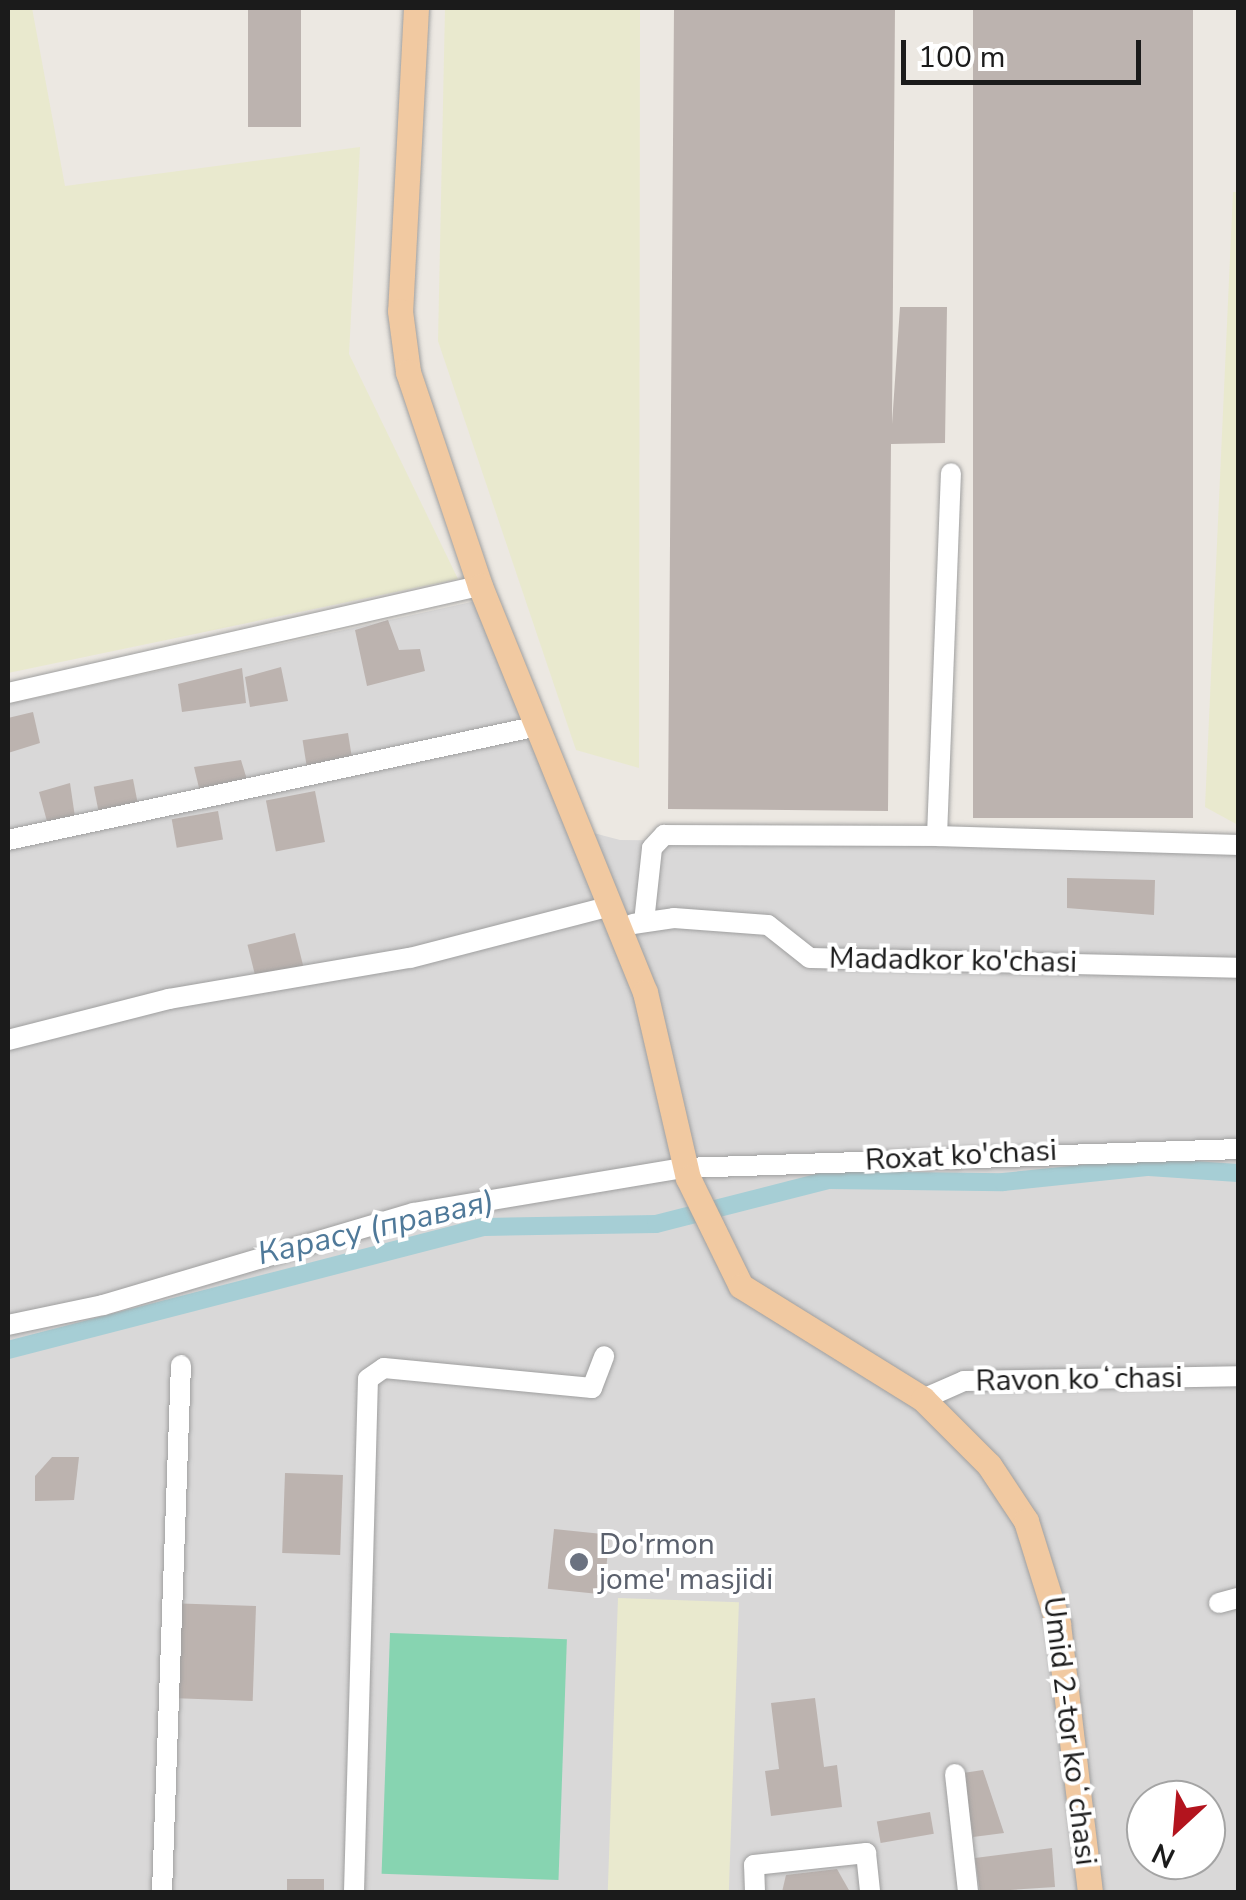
<!DOCTYPE html>
<html>
<head>
<meta charset="utf-8">
<style>
  body { margin:0 }
  #map { position:relative; width:1246px; height:1900px; overflow:hidden; background:#ece8e2; font-family:"Nunito Sans",sans-serif }
  div>[style] { position:absolute }
  [style*='--x'] { left:calc(var(--x)*1px); top:calc(var(--y)*1px); width:calc(var(--w)*1px); rotate:calc(var(--a)*1deg) }
  .residential>* { inset:0; background:#d9d8d8 }
  .farmland>* { inset:0; background:#e9e9ce; transform-origin:0 0 }
  .pitch>* { inset:0; background:#87d4b1; transform-origin:0 0 }
  .canal>* { height:18px; margin:-9px; padding:0 9px; transform-origin:9px; border-radius:9px; background:#a6ced5 }
  .building>* { inset:0; background:#bcb3af; transform-origin:0 0 }
  .roads { filter:drop-shadow(0 0 2px #9f9f9f) drop-shadow(0 0 2px #9f9f9f) }
  .minor>* { height:20px; margin:-10px; padding:0 10px; transform-origin:10px; border-radius:10px; background:#fff }
  .major>* { height:25px; margin:-12.5px; padding:0 12.5px; transform-origin:12.5px; border-radius:12.5px; background:#f1c9a1 }
  .dots>* { width:28px; height:28px; translate:-50% -50%; box-sizing:border-box; border:5px solid #fff; border-radius:50% }
  span { translate:-50% -50%; white-space:nowrap; text-align:center; line-height:1.15; -webkit-text-stroke:8px #fff; paint-order:stroke }
  .street-label { font-size:30px; color:#1b1b1b }
  .worship-label { font-size:30px; color:#5b616d }
  .left { translate:0 -50%; text-align:left }
  .water-label { font-size:32px; color:#4f7999; font-style:italic }
  .frame { position:absolute; inset:0; border:10px solid #1b1b1b; pointer-events:none }
  .north { position:absolute; left:1126px; top:1780px; width:100px; height:100px; box-sizing:border-box; background:#fff; border:2px solid #a4a4a4; border-radius:50%; rotate:206deg; font-size:28px; font-weight:700; line-height:40px; text-align:center; color:#1b1b1b }
  .north::after { content:''; display:block; margin:auto; width:35px; height:45px; background:#b3141e; clip-path:polygon(50% 0,100% 100%,50% 72%,0 100%) }
  .scale { position:absolute; left:901px; top:40px; width:240px; height:45px; box-sizing:border-box; border:5px solid #1b1b1b; border-top:0; padding-left:12px; font-size:30px; line-height:35px; white-space:nowrap; color:#1b1b1b; -webkit-text-stroke:8px #fff; paint-order:stroke }
</style>
</head>
<body>
<div id="map">
  <div class="residential">
    <i style="clip-path:polygon(evenodd,485px 599px,586px 831px,620px 840px,1238px 846px,1238px 1892px,8px 1892px,8px 704px,485px 599px,1146px 1800px,1206px 1800px,1206px 1860px,1146px 1860px,1146px 1800px)"></i>
  </div>
  <div class="farmland">
    <i style="clip-path:polygon(8px 8px,32px 8px,65px 186px,360px 147px,349px 354px,458px 579px,8px 673px)"></i>
    <i style="clip-path:polygon(445px 8px,640px 8px,639px 768px,576px 750px,438px 341px)"></i>
    <i style="clip-path:polygon(1233px 192px,1238px 192px,1238px 825px,1205px 807px)"></i>
    <i style="left:618px;top:1598px;width:121px;height:294px;rotate:2deg"></i>
  </div>
  <div class="pitch">
    <i style="left:390px;top:1633px;width:177px;height:241px;rotate:2deg"></i>
  </div>
  <div class="canal">
    <i style="--x:8;--y:1350;--w:493;--a:-14.5"></i>
    <i style="--x:485;--y:1227;--w:171;--a:-1"></i>
    <i style="--x:656;--y:1224;--w:179;--a:-14.3"></i>
    <i style="--x:829;--y:1180;--w:174;--a:0.7"></i>
    <i style="--x:1003;--y:1182;--w:147;--a:-5.9"></i>
    <i style="--x:1149;--y:1167;--w:89;--a:3.9"></i>
  </div>
  <div class="building">
    <i style="left:248px;top:8px;width:53px;height:119px"></i>
    <i style="clip-path:polygon(674px 8px,895px 8px,892px 424px,900px 307px,947px 307px,945px 443px,891px 444px,888px 811px,668px 809px)"></i>
    <i style="left:973px;top:8px;width:220px;height:810px"></i>
    <i style="clip-path:polygon(388px 620px,399px 650px,420px 649px,425px 671px,367px 686px,355px 630px)"></i>
    <i style="clip-path:polygon(281px 667px,288px 701px,250px 707px,245px 677px)"></i>
    <i style="clip-path:polygon(242px 668px,246px 703px,182px 712px,178px 684px)"></i>
    <i style="clip-path:polygon(33px 712px,40px 743px,8px 753px,8px 718px)"></i>
    <i style="left:348px;top:733px;width:31px;height:46px;rotate:81deg"></i>
    <i style="clip-path:polygon(241px 760px,248px 783px,200px 792px,194px 767px)"></i>
    <i style="left:133px;top:779px;width:26px;height:40px;rotate:79deg"></i>
    <i style="clip-path:polygon(70px 783px,75px 817px,48px 825px,39px 792px)"></i>
    <i style="left:315px;top:791px;width:52px;height:50px;rotate:79deg"></i>
    <i style="left:218px;top:811px;width:29px;height:47px;rotate:80deg"></i>
    <i style="clip-path:polygon(1067px 878px,1155px 880px,1154px 915px,1067px 908px)"></i>
    <i style="left:295px;top:933px;width:40px;height:49px;rotate:76deg"></i>
    <i style="clip-path:polygon(52px 1457px,79px 1457px,74px 1500px,35px 1501px,35px 1476px)"></i>
    <i style="left:285px;top:1473px;width:58px;height:80px;rotate:2deg"></i>
    <i style="left:554px;top:1529px;width:56px;height:60px;rotate:6deg"></i>
    <i style="left:256px;top:1606px;width:95px;height:75px;rotate:92deg"></i>
    <i style="clip-path:polygon(815px 1698px,824px 1767px,837px 1765px,842px 1807px,771px 1816px,765px 1771px,779px 1769px,771px 1703px)"></i>
    <i style="clip-path:polygon(983px 1770px,1004px 1833px,973px 1837px,963px 1773px)"></i>
    <i style="left:930px;top:1812px;width:22px;height:54px;rotate:80deg"></i>
    <i style="clip-path:polygon(1052px 1848px,1055px 1887px,980px 1892px,975px 1858px)"></i>
    <i style="clip-path:polygon(837px 1869px,850px 1892px,782px 1892px,786px 1875px)"></i>
    <i style="left:287px;top:1879px;width:37px;height:13px"></i>
  </div>
  <div class="roads">
    <div class="minor">
      <i style="--x:8;--y:693;--w:484;--a:-12.8"></i>
      <i style="--x:937;--y:836;--w:301;--a:1.7"></i>
      <i style="--x:8;--y:840;--w:542;--a:-12.14"></i>
      <i style="--x:644;--y:922;--w:74;--a:-83.8"></i>
      <i style="--x:652;--y:848;--w:18;--a:-47"></i>
      <i style="--x:664;--y:835;--w:273;--a:0.2"></i>
      <i style="--x:937;--y:836;--w:363;--a:-87.8"></i>
      <i style="--x:633;--y:924;--w:41;--a:-8.3"></i>
      <i style="--x:674;--y:918;--w:94;--a:4.3"></i>
      <i style="--x:768;--y:925;--w:53;--a:38.2"></i>
      <i style="--x:810;--y:958;--w:428;--a:1.3"></i>
      <i style="--x:8;--y:1040;--w:166;--a:-14.3"></i>
      <i style="--x:169;--y:999;--w:244;--a:-9.7"></i>
      <i style="--x:410;--y:958;--w:208;--a:-14.5"></i>
      <i style="--x:8;--y:1325;--w:97;--a:-11.9"></i>
      <i style="--x:103;--y:1305;--w:324;--a:-16.5"></i>
      <i style="--x:414;--y:1213;--w:274;--a:-9.5"></i>
      <i style="--x:684;--y:1168;--w:554;--a:-1.96"></i>
      <i style="--x:923;--y:1399;--w:45;--a:-23.7"></i>
      <i style="--x:964;--y:1381;--w:274;--a:-1"></i>
      <i style="--x:1219;--y:1603;--w:20;--a:-15"></i>
      <i style="--x:955;--y:1774;--w:119;--a:83.7"></i>
      <i style="--x:162;--y:1892;--w:527;--a:-87.94"></i>
      <i style="--x:354;--y:1892;--w:513;--a:-88.44"></i>
      <i style="--x:368;--y:1379;--w:19;--a:-35"></i>
      <i style="--x:384;--y:1368;--w:209;--a:5.5"></i>
      <i style="--x:592;--y:1388;--w:34;--a:-69"></i>
      <i style="--x:755;--y:1892;--w:27;--a:-92"></i>
      <i style="--x:754;--y:1865;--w:113;--a:-6.1"></i>
      <i style="--x:866;--y:1853;--w:39;--a:84"></i>
    </div>
    <div class="major">
      <i style="--x:416;--y:8;--w:303;--a:93"></i>
      <i style="--x:400;--y:311;--w:62;--a:82.5"></i>
      <i style="--x:408;--y:372;--w:226;--a:71.4"></i>
      <i style="--x:480;--y:586;--w:438;--a:67.9"></i>
      <i style="--x:645;--y:992;--w:191;--a:77"></i>
      <i style="--x:688;--y:1178;--w:120;--a:63.9"></i>
      <i style="--x:741;--y:1286;--w:214;--a:31.8"></i>
      <i style="--x:923;--y:1399;--w:93;--a:45"></i>
      <i style="--x:989;--y:1465;--w:67;--a:56.5"></i>
      <i style="--x:1026;--y:1521;--w:108;--a:72.7"></i>
      <i style="--x:1058;--y:1624;--w:270;--a:83.2"></i>
    </div>
  </div>
  <div class="dots">
    <i style="left:579px;top:1562px;background:#6b7280"></i>
  </div>
  <div class="street-label">
    <span style="left:953px;top:961px;rotate:1deg">Madadkor ko'chasi</span>
    <span style="left:961px;top:1156px;rotate:-3deg">Roxat ko'chasi</span>
    <span style="left:1079px;top:1380px;rotate:-1deg">Ravon koʻchasi</span>
    <span style="left:1069px;top:1731px;rotate:83deg">Umid 2-tor koʻchasi</span>
  </div>
  <div class="worship-label">
    <span class="left" style="left:599px;top:1562px">Do'rmon<br>jome' masjidi</span>
  </div>
  <div class="water-label">
    <span style="left:376px;top:1228px;rotate:-13deg">Карасу (правая)</span>
  </div>
  <div class="frame"></div>
  <div class="north">N</div>
  <div class="scale">100 m</div>
</div>
</body>
</html>
